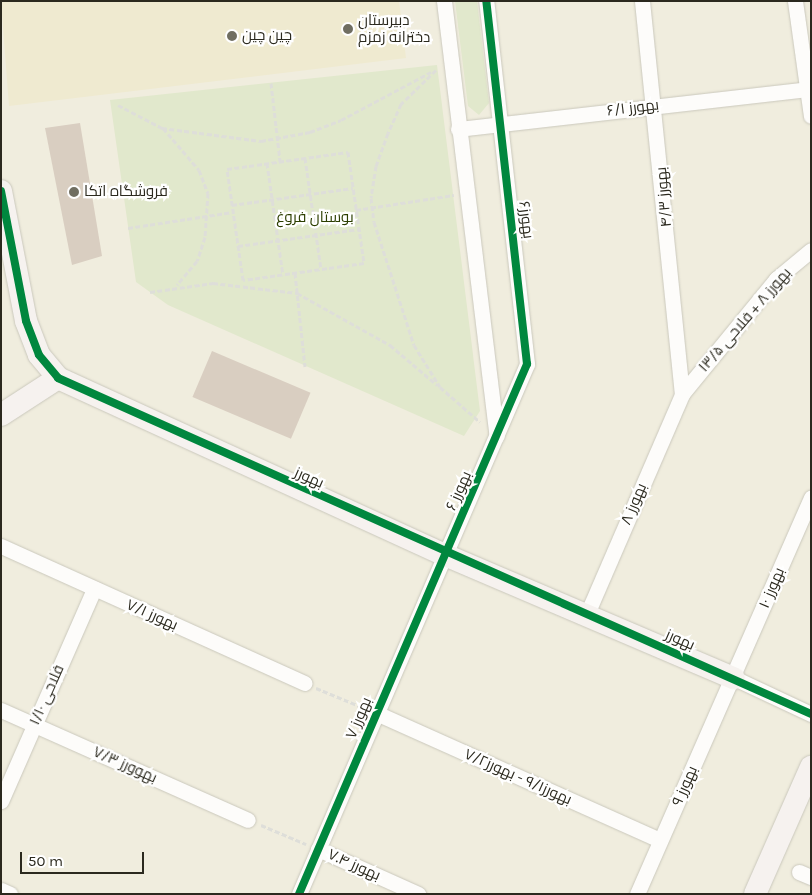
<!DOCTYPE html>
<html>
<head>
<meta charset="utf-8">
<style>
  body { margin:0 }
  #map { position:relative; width:812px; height:895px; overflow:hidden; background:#f0edde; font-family:Karla,Cairo,sans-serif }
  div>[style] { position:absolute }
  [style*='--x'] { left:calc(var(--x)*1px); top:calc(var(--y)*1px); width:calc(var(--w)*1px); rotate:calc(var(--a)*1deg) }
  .built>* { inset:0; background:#efead0 }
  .green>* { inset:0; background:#e1e8cc }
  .building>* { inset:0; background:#d9cec1; transform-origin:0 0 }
  .path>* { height:3px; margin-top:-1.5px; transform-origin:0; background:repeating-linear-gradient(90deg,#deded9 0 5px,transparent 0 7.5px) }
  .roads { filter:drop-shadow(0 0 1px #cac8bc) drop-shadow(0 0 1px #cac8bc) }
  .street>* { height:15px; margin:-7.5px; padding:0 7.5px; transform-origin:7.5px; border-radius:7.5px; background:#fdfcfa }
  .secondary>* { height:22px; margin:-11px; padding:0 11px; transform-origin:11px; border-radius:11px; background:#f6f2ef }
  .cycleway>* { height:8px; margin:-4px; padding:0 4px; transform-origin:4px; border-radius:4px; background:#00873e }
  .dots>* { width:14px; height:14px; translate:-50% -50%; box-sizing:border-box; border:2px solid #fff; border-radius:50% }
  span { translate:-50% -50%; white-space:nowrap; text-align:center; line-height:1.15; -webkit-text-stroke:4.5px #fff; paint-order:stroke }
  .poi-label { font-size:15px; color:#2b291e }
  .left { translate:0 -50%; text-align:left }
  .street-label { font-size:15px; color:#2b291e }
  .park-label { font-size:15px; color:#2c3e00 }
  .frame { position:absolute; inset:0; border:2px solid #2b291e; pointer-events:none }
  .scale { position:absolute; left:20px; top:852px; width:124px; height:22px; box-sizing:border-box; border:2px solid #2b291e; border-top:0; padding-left:6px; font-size:15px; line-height:18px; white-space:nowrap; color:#2b291e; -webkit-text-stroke:4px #fff; paint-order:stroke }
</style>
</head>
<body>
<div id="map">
  <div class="built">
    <i style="clip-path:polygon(1px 1px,399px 1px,406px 58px,9px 106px)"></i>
  </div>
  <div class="green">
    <i style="clip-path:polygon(455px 1px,477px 1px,489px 103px,479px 115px,468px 106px)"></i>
    <i style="clip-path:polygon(437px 65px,480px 411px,464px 436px,168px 305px,136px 282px,110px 100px)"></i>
  </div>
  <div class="building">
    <i style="clip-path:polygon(80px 123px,102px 256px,72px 265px,45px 128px)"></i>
    <i style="left:212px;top:351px;width:107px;height:50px;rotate:23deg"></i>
  </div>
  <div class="path">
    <i style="--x:436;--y:70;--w:49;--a:135.8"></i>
    <i style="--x:401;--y:104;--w:32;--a:114"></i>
    <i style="--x:388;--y:133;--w:35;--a:110"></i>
    <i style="--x:376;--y:166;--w:32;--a:99"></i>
    <i style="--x:371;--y:198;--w:24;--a:83"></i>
    <i style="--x:374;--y:222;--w:129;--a:72"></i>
    <i style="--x:414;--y:345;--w:49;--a:58.2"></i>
    <i style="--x:440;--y:387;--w:53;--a:41.2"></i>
    <i style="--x:271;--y:83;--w:79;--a:83.4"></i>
    <i style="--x:118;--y:105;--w:50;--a:27.6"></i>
    <i style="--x:162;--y:128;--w:100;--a:7.5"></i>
    <i style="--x:261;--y:141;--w:50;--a:-10.4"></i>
    <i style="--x:310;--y:132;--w:33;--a:-21"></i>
    <i style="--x:341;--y:120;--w:102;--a:-28.1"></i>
    <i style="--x:163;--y:128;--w:55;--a:49.4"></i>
    <i style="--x:199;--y:170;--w:25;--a:69"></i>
    <i style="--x:208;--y:193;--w:44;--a:93.9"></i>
    <i style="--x:205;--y:237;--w:25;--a:108"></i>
    <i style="--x:197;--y:261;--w:31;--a:130"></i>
    <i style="--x:348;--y:152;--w:112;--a:81.8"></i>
    <i style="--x:364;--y:263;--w:122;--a:172"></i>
    <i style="--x:243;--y:280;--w:112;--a:-98.2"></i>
    <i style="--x:227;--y:169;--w:122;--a:-8"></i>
    <i style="--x:305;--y:158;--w:112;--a:81.8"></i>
    <i style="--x:267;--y:163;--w:113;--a:81.9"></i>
    <i style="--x:232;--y:205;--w:122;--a:-8"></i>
    <i style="--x:356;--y:210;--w:99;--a:-8.7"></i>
    <i style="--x:128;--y:228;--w:106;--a:-8.7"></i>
    <i style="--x:238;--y:246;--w:122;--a:-8"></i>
    <i style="--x:295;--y:273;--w:94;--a:83.9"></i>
    <i style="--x:150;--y:292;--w:64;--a:-8.1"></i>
    <i style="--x:213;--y:283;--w:85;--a:6.8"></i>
    <i style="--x:297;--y:293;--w:107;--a:29.2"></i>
    <i style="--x:390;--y:345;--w:62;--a:40.4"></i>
    <i style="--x:316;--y:688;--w:52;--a:22.6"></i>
    <i style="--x:261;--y:825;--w:49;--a:22.9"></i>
  </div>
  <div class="roads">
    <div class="street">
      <i style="--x:444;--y:1;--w:438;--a:83.1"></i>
      <i style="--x:642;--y:1;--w:395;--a:84.2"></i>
      <i style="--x:795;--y:1;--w:116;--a:82.1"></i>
      <i style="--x:458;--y:129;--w:351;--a:-6.5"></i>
      <i style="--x:1;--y:546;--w:333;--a:24.3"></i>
      <i style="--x:587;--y:614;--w:240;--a:-66.6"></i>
      <i style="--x:682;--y:394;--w:149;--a:-50.7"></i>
      <i style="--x:776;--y:279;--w:45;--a:-39.6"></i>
      <i style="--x:734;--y:678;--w:85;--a:25.1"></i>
      <i style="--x:1;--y:710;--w:270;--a:24"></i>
      <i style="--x:376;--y:713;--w:311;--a:24.1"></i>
      <i style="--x:1;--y:801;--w:232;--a:-66.3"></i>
      <i style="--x:318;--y:849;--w:110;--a:24.2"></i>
      <i style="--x:799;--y:872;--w:13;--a:23"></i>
      <i style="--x:1;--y:890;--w:10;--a:24"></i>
      <i style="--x:299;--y:894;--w:577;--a:-66.72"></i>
      <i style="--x:527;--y:364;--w:365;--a:-96.4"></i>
      <i style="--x:637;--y:894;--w:433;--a:-66.3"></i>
    </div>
    <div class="secondary">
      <i style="--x:1;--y:191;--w:132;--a:79.1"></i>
      <i style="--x:26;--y:321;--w:36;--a:69"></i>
      <i style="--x:39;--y:355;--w:30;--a:50"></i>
      <i style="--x:58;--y:378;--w:426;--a:24.6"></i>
      <i style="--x:445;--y:555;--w:314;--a:23.1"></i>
      <i style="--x:1;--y:415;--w:68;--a:-33"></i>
      <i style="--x:755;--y:894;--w:139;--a:-66.2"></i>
    </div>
  </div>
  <div class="cycleway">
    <i style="--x:1;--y:191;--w:132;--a:79.1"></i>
    <i style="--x:26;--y:321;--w:36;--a:69"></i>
    <i style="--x:39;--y:355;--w:30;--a:50"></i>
    <i style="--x:58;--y:378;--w:825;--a:24.05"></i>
    <i style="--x:299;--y:894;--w:577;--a:-66.72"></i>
    <i style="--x:527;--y:364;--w:365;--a:-96.4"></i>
  </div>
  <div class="dots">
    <i style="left:348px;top:29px;background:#706e61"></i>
    <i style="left:232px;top:36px;background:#706e61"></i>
    <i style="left:74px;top:192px;background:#706e61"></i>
  </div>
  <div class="poi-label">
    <span class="left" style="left:358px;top:29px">دبیرستان<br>دخترانه زمزم</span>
    <span class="left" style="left:242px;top:36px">چین چین</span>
    <span class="left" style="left:84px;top:192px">فروشگاه اتکا</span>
  </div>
  <div class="street-label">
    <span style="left:633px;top:108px;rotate:-7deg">بهورز ۶/۱</span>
    <span style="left:664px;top:197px;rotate:-95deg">بهورز ۴/۳</span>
    <span style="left:526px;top:220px;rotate:83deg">بهورز۶</span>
    <span style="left:745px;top:320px;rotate:-49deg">بهورز ۸ + فلاحی ۱۳/۵</span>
    <span style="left:309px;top:478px;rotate:24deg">بهورز</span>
    <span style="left:459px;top:491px;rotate:-66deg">بهورز ۶</span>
    <span style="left:634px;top:504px;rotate:-67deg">بهورز ۸</span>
    <span style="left:772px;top:588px;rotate:-67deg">بهورز ۱۰</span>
    <span style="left:152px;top:615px;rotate:24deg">بهورز ۷/۱</span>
    <span style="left:680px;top:640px;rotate:24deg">بهورز</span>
    <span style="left:47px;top:695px;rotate:-66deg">فلاحی ۱/۱۰</span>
    <span style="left:359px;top:718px;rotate:-67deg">بهورز ۷</span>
    <span style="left:125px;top:765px;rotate:24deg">بهوورز ۷/۳</span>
    <span style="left:518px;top:777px;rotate:24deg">بهورز۹/۱ - بهورز۷/۲</span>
    <span style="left:685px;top:786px;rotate:-66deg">بهورز ۹</span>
    <span style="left:354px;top:865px;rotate:24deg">بهورز ۷.۴</span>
  </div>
  <div class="park-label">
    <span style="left:315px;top:218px">بوستان فروغ</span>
  </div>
  <div class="frame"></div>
  <div class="scale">50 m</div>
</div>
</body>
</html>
